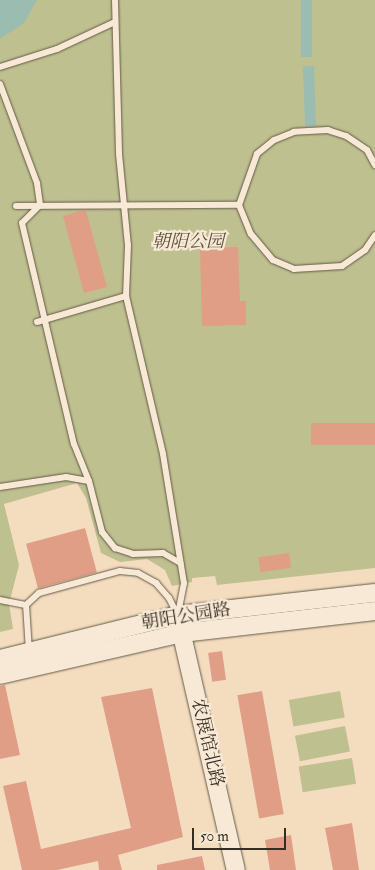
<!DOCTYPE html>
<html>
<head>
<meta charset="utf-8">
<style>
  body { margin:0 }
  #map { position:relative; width:375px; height:870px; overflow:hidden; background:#f3ddbe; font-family:"IM FELL Double Pica","Noto Serif SC",serif }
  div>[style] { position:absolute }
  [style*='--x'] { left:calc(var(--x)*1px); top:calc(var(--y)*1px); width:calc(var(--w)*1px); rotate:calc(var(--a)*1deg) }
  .green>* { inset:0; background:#bec08f; transform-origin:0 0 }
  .water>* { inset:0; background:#9bbcb1; transform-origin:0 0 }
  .building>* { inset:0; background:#e09e87; transform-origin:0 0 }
  .roads { filter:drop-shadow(0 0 1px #655949) drop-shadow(0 0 1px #655949) }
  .lane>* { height:6px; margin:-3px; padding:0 3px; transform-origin:3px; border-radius:3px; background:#f7e9d5 }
  .secondary>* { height:18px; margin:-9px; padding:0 9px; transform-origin:9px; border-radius:9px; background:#f7e9d5 }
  span { translate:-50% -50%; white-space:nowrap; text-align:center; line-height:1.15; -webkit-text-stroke:4.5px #f7e9d5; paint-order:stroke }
  .park-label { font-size:18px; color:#58523d; font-style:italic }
  .street-label { font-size:18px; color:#362d22 }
  .scale { position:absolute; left:192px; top:828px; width:94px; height:22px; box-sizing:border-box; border:2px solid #362d22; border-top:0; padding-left:6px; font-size:15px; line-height:18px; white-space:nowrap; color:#362d22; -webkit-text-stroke:4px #f7e9d5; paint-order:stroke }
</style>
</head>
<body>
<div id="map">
  <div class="green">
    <i style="clip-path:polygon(0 0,375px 0,375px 568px,217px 585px,215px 576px,192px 578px,192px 582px,172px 586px,165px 570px,147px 559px,120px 562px,101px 553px,86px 498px,77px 483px,4px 504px,19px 565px,9px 604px,13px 629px,0 632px)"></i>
    <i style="left:340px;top:691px;width:27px;height:52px;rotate:80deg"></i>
    <i style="left:345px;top:726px;width:26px;height:51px;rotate:79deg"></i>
    <i style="left:352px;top:758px;width:26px;height:54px;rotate:81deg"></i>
  </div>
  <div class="water">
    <i style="clip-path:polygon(0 0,37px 0,24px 23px,0 39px)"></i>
    <i style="left:301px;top:0;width:11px;height:57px"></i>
    <i style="left:314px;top:66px;width:60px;height:11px;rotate:88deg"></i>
  </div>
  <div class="building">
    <i style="clip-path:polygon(80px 211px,86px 211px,107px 287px,84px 293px,63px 216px)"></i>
    <i style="clip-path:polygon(238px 247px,240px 301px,246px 301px,246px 325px,202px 326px,200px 248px)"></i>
    <i style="left:375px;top:423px;width:22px;height:64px;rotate:90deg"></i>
    <i style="left:85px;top:528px;width:46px;height:61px;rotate:75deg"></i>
    <i style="left:289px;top:553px;width:15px;height:31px;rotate:82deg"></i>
    <i style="left:222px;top:651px;width:29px;height:14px;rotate:82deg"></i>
    <i style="clip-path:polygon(5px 685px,20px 755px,0 759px,0 686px)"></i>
    <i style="clip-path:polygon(152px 688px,183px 837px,118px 855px,122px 870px,99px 870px,98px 861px,57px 870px,22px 870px,3px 786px,26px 781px,41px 849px,131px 828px,101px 697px)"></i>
    <i style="left:262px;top:691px;width:125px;height:25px;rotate:80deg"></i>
    <i style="clip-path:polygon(352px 823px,359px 870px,333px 870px,325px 828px)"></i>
    <i style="clip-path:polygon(291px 835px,296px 870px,270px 870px,265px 840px)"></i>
    <i style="clip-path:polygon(202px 856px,205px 870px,157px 870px,157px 865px)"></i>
  </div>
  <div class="roads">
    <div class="lane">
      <i style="--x:115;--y:0;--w:154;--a:88.5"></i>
      <i style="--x:119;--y:154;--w:91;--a:84.4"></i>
      <i style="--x:128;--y:245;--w:51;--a:92.2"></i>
      <i style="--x:126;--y:296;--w:162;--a:76.8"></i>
      <i style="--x:163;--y:454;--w:131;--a:80.8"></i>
      <i style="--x:184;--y:583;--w:32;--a:101"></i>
      <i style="--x:0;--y:67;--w:60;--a:-17.5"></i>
      <i style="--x:57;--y:49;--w:64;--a:-25"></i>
      <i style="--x:0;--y:84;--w:106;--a:69.5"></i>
      <i style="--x:37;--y:183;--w:22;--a:82"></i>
      <i style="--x:40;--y:205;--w:25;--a:135"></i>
      <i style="--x:22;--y:223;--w:227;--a:76.8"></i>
      <i style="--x:74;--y:444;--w:40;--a:68"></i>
      <i style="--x:375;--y:165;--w:17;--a:-118"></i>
      <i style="--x:367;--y:150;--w:25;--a:-146"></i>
      <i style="--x:346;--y:136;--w:19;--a:-162"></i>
      <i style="--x:328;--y:130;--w:34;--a:177"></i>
      <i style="--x:294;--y:132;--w:22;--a:158"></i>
      <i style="--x:274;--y:140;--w:22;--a:141"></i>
      <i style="--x:257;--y:154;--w:54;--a:109.4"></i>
      <i style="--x:239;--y:205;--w:31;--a:68"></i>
      <i style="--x:251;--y:234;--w:34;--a:50"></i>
      <i style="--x:273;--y:260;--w:23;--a:23"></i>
      <i style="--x:294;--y:269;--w:48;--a:-3.6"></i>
      <i style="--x:342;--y:266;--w:28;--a:-35"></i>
      <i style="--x:365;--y:250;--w:18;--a:-56"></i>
      <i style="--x:16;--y:206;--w:223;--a:-0.3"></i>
      <i style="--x:37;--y:322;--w:93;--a:-16.3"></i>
      <i style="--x:0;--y:487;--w:67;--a:-8.6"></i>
      <i style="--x:66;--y:477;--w:23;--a:10"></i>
      <i style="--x:89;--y:481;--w:53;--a:75.7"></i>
      <i style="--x:102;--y:532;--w:21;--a:51"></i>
      <i style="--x:115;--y:548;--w:19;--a:18"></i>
      <i style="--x:133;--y:554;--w:30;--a:-2"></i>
      <i style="--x:163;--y:553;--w:20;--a:30"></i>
      <i style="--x:0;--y:600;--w:26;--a:11"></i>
      <i style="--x:29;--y:651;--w:46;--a:-93.7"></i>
      <i style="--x:26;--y:605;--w:18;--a:-43"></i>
      <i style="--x:39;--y:593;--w:84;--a:-15.2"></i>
      <i style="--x:120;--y:571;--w:18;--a:6"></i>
      <i style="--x:138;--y:573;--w:21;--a:29"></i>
      <i style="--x:156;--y:583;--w:20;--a:49"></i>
      <i style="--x:169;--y:598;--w:18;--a:63"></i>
    </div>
    <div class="secondary">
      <i style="--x:179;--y:622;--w:254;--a:77.1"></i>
      <i style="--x:0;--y:659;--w:183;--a:-13.9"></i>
      <i style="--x:178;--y:615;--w:198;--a:-6.4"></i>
      <i style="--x:0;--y:675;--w:187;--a:-13"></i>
      <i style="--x:182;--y:633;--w:194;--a:-6.5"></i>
    </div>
  </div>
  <div class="park-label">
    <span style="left:188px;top:242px">朝阳公园</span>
  </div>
  <div class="street-label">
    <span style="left:186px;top:617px;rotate:-9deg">朝阳公园路</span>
    <span style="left:207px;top:743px;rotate:77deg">农展馆北路</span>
  </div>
  <div class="scale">50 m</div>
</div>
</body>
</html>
